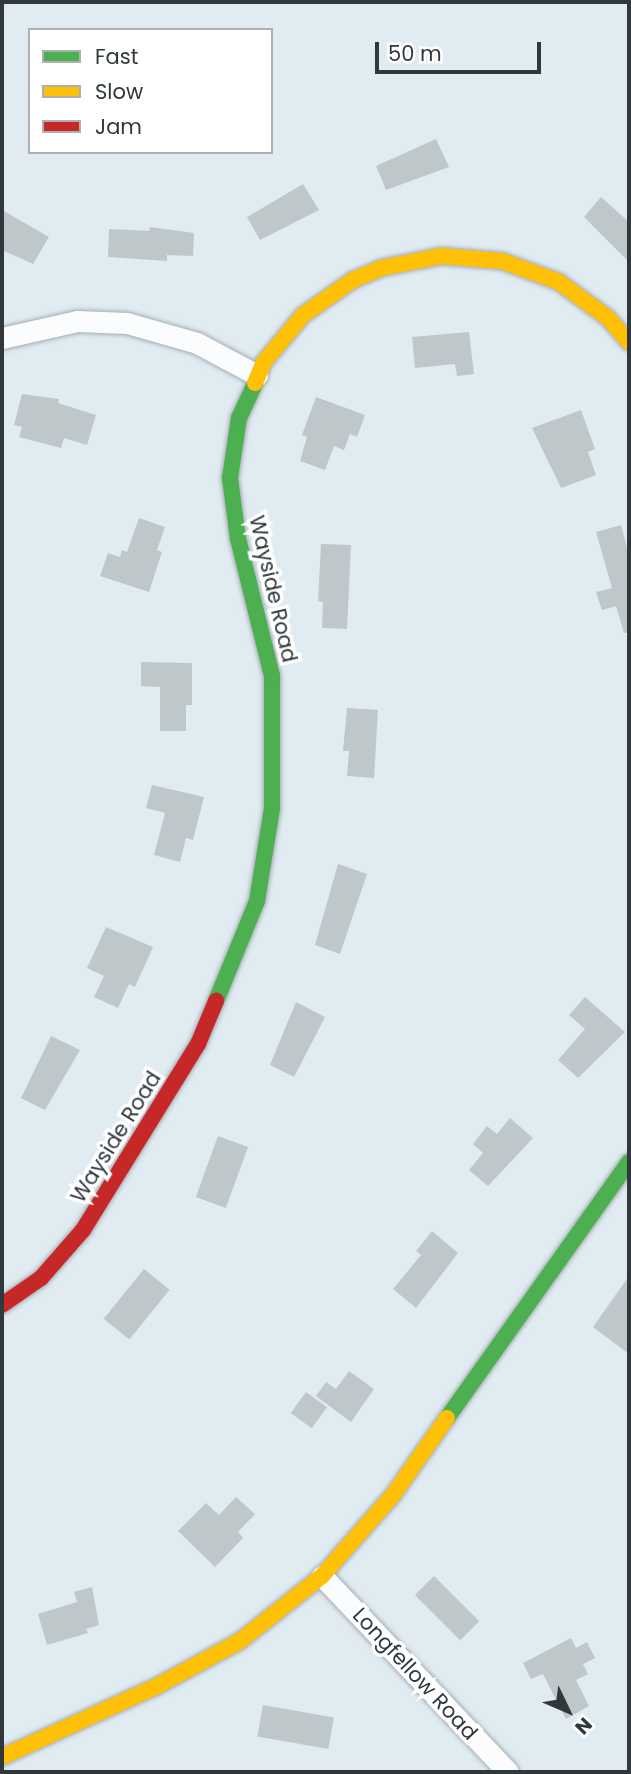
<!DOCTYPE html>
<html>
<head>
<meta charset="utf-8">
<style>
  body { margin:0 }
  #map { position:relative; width:631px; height:1774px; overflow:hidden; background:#e1ecf2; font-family:Poppins,sans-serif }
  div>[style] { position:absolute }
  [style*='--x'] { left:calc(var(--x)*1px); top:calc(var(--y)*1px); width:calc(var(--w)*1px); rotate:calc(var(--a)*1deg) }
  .building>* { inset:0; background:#bec7c9; transform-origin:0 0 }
  .roads { filter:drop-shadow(0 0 2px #a6aeb3) drop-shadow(0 0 2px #a6aeb3) }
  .street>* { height:21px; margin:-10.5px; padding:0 10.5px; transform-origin:10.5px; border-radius:10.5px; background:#fafcfd }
  .fast>* { height:16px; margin:-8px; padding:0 8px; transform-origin:8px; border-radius:8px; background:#4caf50 }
  .slow>* { height:16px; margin:-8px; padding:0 8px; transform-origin:8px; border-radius:8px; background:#ffc107 }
  .jam>* { height:16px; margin:-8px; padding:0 8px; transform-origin:8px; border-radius:8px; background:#c62828 }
  span { translate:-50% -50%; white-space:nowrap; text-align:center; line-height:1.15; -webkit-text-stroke:7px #fff; paint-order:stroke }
  .street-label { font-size:21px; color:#31383c }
  .frame { position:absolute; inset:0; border:4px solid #31383c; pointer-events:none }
  .legend { position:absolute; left:28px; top:28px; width:245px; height:126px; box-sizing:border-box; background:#fff; border:2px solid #adafb1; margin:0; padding:9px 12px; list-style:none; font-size:21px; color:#31383c }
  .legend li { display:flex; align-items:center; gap:14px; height:35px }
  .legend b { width:35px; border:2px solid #adafb1 }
  .north { position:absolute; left:533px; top:1676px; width:70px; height:70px; -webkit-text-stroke:5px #fff; paint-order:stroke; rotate:134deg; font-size:19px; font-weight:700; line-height:28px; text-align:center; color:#31383c }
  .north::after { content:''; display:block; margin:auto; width:24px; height:32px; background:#31383c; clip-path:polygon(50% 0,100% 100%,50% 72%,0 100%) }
  .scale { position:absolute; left:375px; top:42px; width:166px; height:32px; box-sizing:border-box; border:4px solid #31383c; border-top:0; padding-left:9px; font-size:21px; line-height:24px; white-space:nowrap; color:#31383c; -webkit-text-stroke:5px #fff; paint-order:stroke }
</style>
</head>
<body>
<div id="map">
  <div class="building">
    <i style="clip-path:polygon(436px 139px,449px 167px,386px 190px,376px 166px)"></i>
    <i style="clip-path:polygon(303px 184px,319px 210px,260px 240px,247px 217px)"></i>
    <i style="clip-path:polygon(601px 197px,629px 222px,629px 262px,584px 217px)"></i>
    <i style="clip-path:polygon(2px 210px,49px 237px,33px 264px,2px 250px)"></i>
    <i style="clip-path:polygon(150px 227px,194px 233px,193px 256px,167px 255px,167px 261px,108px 257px,109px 229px,149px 231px)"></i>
    <i style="clip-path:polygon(469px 332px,474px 374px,457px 376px,455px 364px,415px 368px,412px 337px)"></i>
    <i style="clip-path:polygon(22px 394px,59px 399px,58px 403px,96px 415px,87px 445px,64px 438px,61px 448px,19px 437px,22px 427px,14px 425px)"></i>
    <i style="clip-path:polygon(316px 397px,365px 415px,357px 437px,350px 434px,344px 450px,334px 446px,325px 470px,300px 461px,307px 437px,302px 435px)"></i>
    <i style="clip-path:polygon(581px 410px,595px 449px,588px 452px,596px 475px,561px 488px,532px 428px)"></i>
    <i style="clip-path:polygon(139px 518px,165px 527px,157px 550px,162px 552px,149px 592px,100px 576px,108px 553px,120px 557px,122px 550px,127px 552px)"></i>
    <i style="clip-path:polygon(621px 525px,629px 555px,629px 632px,624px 633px,616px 606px,602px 610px,596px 592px,612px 588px,596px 532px)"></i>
    <i style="clip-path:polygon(321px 544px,351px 545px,347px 629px,322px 628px,323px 602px,318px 601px)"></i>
    <i style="clip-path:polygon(141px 662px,192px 663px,192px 705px,186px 705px,186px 731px,160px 731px,160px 687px,141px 686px)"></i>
    <i style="clip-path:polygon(347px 708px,378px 710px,374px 778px,347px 776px,349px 751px,343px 751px)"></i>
    <i style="clip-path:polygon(152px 785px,204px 797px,193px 840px,186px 838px,180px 862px,154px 855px,165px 813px,146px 808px)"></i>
    <i style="clip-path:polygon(338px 864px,367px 874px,340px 954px,315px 945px)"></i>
    <i style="clip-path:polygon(106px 927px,153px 947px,135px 987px,129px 984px,118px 1008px,94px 997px,104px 976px,87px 968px)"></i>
    <i style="clip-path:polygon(585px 997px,625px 1032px,578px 1078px,558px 1060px,585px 1029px,569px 1015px)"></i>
    <i style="clip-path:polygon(296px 1002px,325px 1017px,294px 1077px,270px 1065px)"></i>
    <i style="clip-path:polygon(51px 1036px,80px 1050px,45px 1110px,21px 1098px)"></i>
    <i style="clip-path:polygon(510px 1118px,533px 1138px,488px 1186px,469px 1170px,483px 1153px,473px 1144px,487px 1126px,497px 1134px)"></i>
    <i style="left:218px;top:1136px;width:32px;height:65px;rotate:20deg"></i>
    <i style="clip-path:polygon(432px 1231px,458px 1253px,416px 1308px,393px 1289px,421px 1255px,416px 1251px)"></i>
    <i style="left:144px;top:1269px;width:33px;height:64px;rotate:39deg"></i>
    <i style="clip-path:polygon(629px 1276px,629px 1354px,593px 1327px)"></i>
    <i style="clip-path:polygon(349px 1371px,374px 1389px,351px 1422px,316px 1396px,326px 1382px,336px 1389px)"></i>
    <i style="left:306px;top:1392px;width:26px;height:26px;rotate:36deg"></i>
    <i style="clip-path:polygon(236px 1497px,255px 1514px,238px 1532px,243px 1538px,215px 1567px,178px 1531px,206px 1503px,219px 1515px)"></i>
    <i style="left:434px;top:1576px;width:64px;height:27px;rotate:45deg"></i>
    <i style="clip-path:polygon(92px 1587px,99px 1625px,86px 1629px,88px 1633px,47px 1645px,38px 1614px,77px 1602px,74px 1592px)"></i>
    <i style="clip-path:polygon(571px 1638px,576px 1648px,587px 1642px,595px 1658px,583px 1664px,588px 1674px,576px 1680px,589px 1706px,566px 1719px,543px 1674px,531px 1679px,523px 1663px)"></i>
    <i style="left:263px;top:1705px;width:72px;height:32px;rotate:10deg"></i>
  </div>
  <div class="roads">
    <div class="street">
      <i style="--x:2;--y:338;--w:77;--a:-12.8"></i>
      <i style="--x:77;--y:321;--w:50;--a:2.3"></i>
      <i style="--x:127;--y:323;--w:73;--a:15.9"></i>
      <i style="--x:197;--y:343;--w:68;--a:28.1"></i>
      <i style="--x:322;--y:1576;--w:270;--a:46.5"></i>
    </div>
    <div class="fast">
      <i style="--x:216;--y:1001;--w:108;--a:-67.7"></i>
      <i style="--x:257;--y:901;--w:94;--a:-80.8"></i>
      <i style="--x:272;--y:808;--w:132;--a:-90"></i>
      <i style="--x:272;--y:676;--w:141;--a:-103.9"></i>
      <i style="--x:238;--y:539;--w:62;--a:-97.5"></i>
      <i style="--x:230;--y:478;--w:61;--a:-81.5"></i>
      <i style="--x:239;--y:418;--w:38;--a:-65"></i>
      <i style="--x:447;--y:1418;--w:314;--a:-54.6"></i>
    </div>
    <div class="slow">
      <i style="--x:255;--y:383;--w:23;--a:-67"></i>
      <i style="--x:264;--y:362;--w:61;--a:-50.3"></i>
      <i style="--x:303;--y:315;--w:61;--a:-35"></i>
      <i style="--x:353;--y:280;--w:30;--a:-23"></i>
      <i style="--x:381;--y:268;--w:61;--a:-11.3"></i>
      <i style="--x:441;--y:256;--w:61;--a:4.7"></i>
      <i style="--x:502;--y:261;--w:61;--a:20.2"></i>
      <i style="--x:559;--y:282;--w:61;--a:36.3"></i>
      <i style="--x:608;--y:318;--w:32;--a:49"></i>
      <i style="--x:2;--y:1757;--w:173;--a:-24.6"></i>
      <i style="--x:159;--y:1685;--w:92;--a:-28.5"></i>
      <i style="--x:240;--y:1641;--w:105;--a:-38.4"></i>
      <i style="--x:322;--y:1576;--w:108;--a:-48.8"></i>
      <i style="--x:393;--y:1495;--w:94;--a:-55"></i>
    </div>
    <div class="jam">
      <i style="--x:2;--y:1305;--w:47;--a:-34.7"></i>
      <i style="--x:41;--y:1278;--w:64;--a:-48.8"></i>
      <i style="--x:83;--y:1230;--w:219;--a:-58.3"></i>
      <i style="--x:198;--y:1044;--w:47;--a:-67.3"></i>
    </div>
  </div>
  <div class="street-label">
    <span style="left:273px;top:589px;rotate:77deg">Wayside Road</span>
    <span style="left:116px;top:1137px;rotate:-58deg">Wayside Road</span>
    <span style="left:415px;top:1674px;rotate:47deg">Longfellow Road</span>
  </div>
  <div class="frame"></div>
  <ul class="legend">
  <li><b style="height:9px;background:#4caf50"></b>Fast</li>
  <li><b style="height:9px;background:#ffc107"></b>Slow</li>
  <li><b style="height:9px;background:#c62828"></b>Jam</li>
  </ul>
  <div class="north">N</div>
  <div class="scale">50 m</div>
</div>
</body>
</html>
